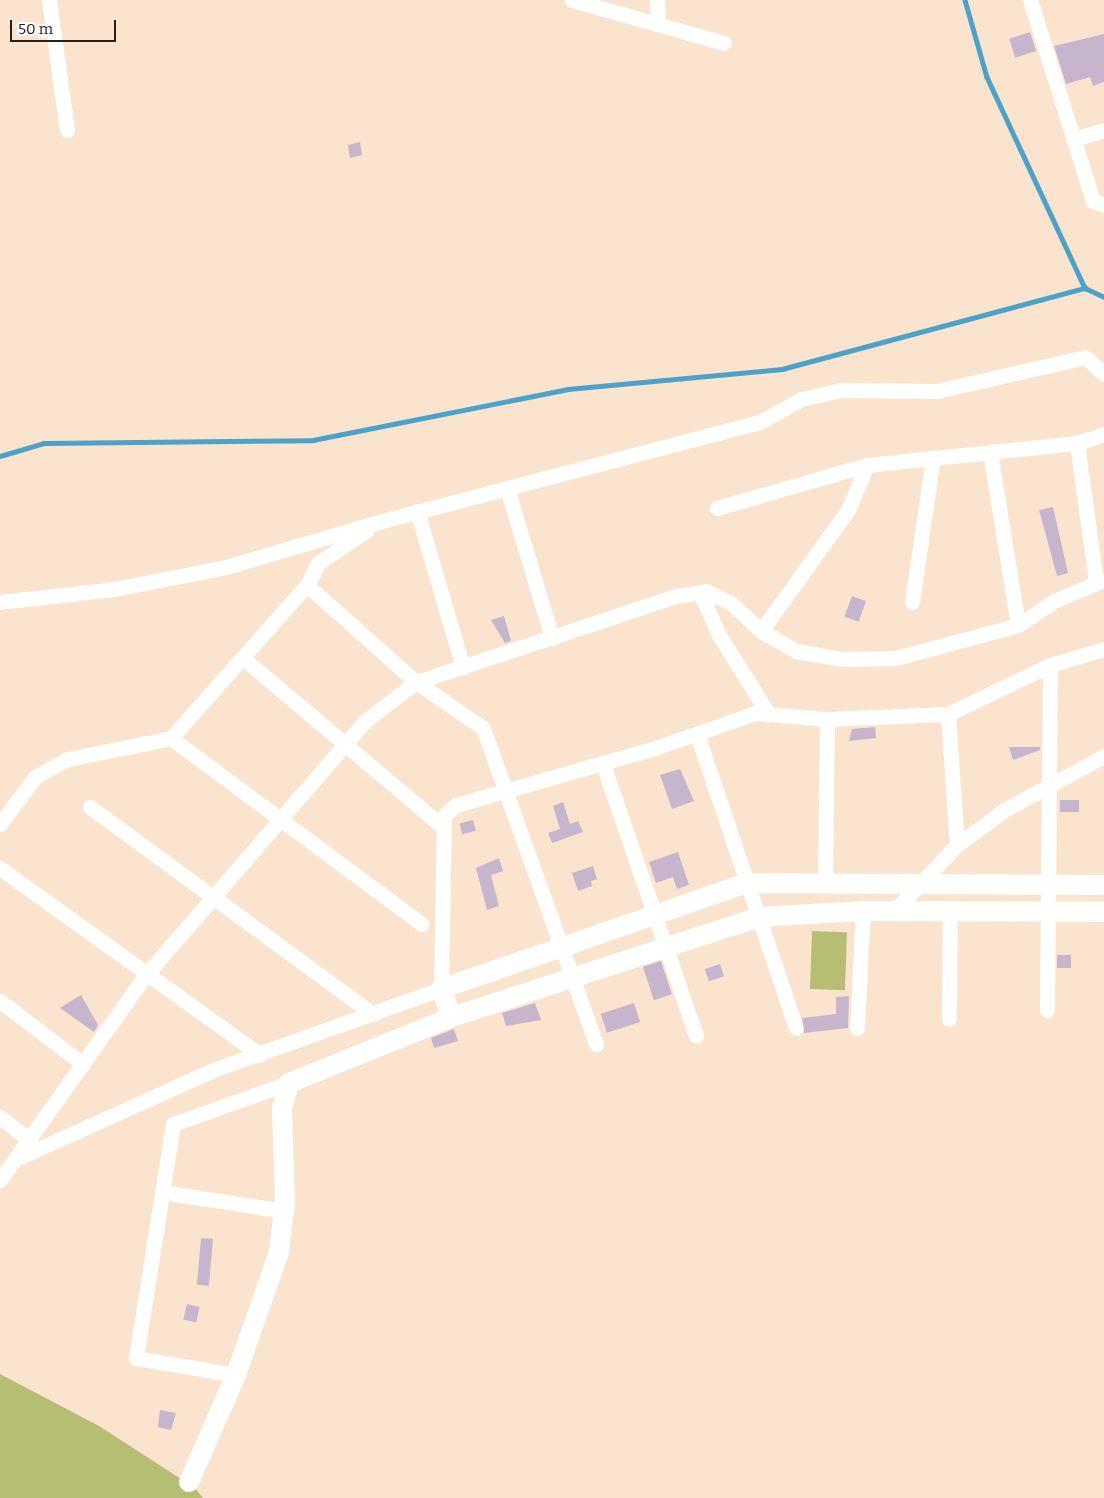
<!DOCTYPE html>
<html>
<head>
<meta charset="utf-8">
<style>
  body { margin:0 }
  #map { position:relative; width:1104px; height:1498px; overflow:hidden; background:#fae4ce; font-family:Bitter,serif }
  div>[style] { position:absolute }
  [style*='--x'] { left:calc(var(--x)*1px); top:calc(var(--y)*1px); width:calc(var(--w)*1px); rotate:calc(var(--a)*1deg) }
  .green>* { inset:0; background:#b6be73; transform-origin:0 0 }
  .stream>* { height:4.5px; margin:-2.25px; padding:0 2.25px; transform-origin:2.25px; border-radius:2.25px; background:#4ca2c8 }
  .building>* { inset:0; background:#c7b5cd; transform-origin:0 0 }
  .street>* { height:15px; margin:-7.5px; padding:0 7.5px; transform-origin:7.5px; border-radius:7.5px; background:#fff }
  .secondary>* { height:20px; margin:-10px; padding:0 10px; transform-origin:10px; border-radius:10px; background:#fff }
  span { translate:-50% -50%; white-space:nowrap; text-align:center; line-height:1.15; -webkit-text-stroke:4px #fff; paint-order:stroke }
  .scale { position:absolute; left:10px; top:20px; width:106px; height:22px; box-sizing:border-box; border:2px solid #282018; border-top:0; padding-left:6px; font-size:15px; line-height:18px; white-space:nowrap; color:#282018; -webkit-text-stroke:4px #fff; paint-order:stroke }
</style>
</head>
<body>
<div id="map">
  <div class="green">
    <i style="left:812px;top:931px;width:35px;height:58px;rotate:2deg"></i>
    <i style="clip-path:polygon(0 1374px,99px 1426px,195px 1488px,203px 1498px,0 1498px)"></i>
  </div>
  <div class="stream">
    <i style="--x:965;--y:0;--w:80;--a:74.1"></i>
    <i style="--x:987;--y:77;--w:233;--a:65.1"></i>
    <i style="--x:0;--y:456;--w:46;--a:-16.5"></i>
    <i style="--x:44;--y:443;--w:269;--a:-0.6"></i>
    <i style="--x:313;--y:440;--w:260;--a:-11.3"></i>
    <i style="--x:568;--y:389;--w:215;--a:-5.3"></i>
    <i style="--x:782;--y:369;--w:314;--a:-15"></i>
    <i style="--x:1085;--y:288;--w:21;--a:25"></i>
  </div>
  <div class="building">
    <i style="left:1030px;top:32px;width:20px;height:22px;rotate:72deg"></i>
    <i style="clip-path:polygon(1104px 34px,1104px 82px,1093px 86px,1090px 77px,1066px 84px,1054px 46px)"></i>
    <i style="clip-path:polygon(360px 142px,362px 155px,350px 158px,348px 145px)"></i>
    <i style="clip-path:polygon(1053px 507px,1068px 573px,1057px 576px,1039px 510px)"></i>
    <i style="left:852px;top:596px;width:15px;height:22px;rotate:20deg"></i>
    <i style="clip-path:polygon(504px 616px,511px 641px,505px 643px,491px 620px)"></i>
    <i style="clip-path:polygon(875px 727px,876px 738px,849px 741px,852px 729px)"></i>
    <i style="clip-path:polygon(1009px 747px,1040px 747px,1040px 750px,1013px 760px)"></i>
    <i style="clip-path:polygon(680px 769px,694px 801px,672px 809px,660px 775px)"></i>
    <i style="left:1079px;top:800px;width:12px;height:19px;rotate:90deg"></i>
    <i style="clip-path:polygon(563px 802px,570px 824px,578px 821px,583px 832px,552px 843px,548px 833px,560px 829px,553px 806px)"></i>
    <i style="left:473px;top:820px;width:11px;height:14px;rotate:75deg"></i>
    <i style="clip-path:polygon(678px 852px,689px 885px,677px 889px,673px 877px,656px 883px,649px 862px)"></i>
    <i style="clip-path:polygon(499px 858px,503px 871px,491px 875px,499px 906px,487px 910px,476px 868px)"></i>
    <i style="clip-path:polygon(593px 866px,597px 879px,591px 881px,592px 886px,578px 891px,572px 873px)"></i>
    <i style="left:1057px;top:955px;width:14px;height:13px"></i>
    <i style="left:661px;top:961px;width:35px;height:19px;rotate:72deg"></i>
    <i style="left:720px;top:964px;width:13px;height:16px;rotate:72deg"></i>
    <i style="clip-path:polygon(81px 995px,98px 1025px,94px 1032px,60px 1008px)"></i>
    <i style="clip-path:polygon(849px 996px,848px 1028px,804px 1033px,802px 1018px,836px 1014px,836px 997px)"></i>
    <i style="clip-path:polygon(535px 1003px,541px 1020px,506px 1026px,502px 1013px)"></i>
    <i style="left:634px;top:1003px;width:20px;height:35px;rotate:72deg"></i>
    <i style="clip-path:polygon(454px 1029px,458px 1041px,434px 1048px,431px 1038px)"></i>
    <i style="left:201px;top:1238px;width:12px;height:47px;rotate:5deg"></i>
    <i style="left:187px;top:1304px;width:13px;height:16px;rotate:13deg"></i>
    <i style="clip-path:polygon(160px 1410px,176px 1413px,171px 1430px,158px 1427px)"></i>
  </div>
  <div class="street">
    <i style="--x:49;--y:0;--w:131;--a:82.1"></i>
    <i style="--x:572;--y:0;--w:158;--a:15.8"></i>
    <i style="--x:657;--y:0;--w:24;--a:88"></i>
    <i style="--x:1030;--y:0;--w:211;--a:72.6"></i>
    <i style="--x:1093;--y:201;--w:12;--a:20"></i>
    <i style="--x:1073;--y:139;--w:32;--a:-16"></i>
    <i style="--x:1077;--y:443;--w:140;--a:82.2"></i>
    <i style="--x:990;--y:452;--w:175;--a:80.8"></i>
    <i style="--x:507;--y:488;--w:157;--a:73.3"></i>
    <i style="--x:717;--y:508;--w:156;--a:-16"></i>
    <i style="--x:867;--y:465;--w:211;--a:-6"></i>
    <i style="--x:1077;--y:443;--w:28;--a:-18"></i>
    <i style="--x:417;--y:511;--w:163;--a:73.6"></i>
    <i style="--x:307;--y:585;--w:146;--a:41.7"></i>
    <i style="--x:416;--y:682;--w:81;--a:34.5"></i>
    <i style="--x:483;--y:728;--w:336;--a:70.3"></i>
    <i style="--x:700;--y:592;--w:47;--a:66.2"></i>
    <i style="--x:719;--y:635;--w:94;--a:58"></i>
    <i style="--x:0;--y:602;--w:115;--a:-6.5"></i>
    <i style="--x:114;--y:589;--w:114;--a:-11.1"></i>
    <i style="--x:226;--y:567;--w:163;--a:-16.4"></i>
    <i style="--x:382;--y:521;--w:393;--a:-14.7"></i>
    <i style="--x:762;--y:421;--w:45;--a:-29.4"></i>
    <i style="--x:801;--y:399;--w:41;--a:-12.7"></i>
    <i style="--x:841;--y:390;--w:96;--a:0.6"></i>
    <i style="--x:937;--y:391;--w:152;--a:-12.9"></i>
    <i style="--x:1085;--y:357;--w:25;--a:42"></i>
    <i style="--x:912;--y:602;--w:146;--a:-81.7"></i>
    <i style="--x:761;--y:631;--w:149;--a:-54.3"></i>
    <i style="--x:848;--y:510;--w:49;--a:-67.1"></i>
    <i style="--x:243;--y:658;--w:263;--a:40.2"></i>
    <i style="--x:948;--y:714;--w:131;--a:86.1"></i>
    <i style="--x:697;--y:734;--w:310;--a:71.4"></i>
    <i style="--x:171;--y:738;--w:312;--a:36.6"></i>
    <i style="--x:603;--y:764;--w:287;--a:71.1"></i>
    <i style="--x:90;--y:807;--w:351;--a:36.2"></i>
    <i style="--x:0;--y:824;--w:59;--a:-53.3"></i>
    <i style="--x:35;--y:777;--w:38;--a:-29"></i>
    <i style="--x:68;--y:759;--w:105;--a:-11.5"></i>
    <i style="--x:171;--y:738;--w:205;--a:-48.4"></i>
    <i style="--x:307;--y:585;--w:25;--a:-63"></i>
    <i style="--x:318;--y:563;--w:58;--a:-33.7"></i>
    <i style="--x:0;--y:868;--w:320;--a:35.7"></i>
    <i style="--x:825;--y:883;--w:164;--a:-89.3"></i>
    <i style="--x:894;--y:911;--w:91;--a:-46.3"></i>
    <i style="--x:957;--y:845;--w:61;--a:-36.3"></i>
    <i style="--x:1006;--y:809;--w:111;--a:-28.4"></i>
    <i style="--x:0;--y:1001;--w:104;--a:37.2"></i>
    <i style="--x:1047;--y:1010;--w:345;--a:-89.5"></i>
    <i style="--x:949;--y:1019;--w:108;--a:-89.5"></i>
    <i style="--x:857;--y:1028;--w:117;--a:-87.1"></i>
    <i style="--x:0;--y:1117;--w:37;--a:38"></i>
    <i style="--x:16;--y:1159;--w:216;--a:-24.3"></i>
    <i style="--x:213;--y:1070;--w:242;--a:-19.6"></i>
    <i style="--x:441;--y:989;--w:173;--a:-89"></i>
    <i style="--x:444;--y:816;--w:16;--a:-43"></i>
    <i style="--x:456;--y:805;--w:210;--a:-16"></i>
    <i style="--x:658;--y:747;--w:103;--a:-19.3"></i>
    <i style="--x:755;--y:713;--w:72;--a:4.8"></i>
    <i style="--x:827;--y:719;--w:121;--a:-2.4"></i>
    <i style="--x:948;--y:714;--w:113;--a:-25.7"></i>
    <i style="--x:1050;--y:665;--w:56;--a:-16.5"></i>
    <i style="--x:0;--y:1180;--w:250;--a:-54.6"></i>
    <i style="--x:145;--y:976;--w:337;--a:-49.2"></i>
    <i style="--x:365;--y:721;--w:64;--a:-37.4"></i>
    <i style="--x:416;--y:682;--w:274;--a:-18.3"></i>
    <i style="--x:676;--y:596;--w:30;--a:-9"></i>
    <i style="--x:706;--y:591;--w:28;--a:26"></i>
    <i style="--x:731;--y:603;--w:41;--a:43"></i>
    <i style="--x:761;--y:631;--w:40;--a:29.7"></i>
    <i style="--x:796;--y:651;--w:47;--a:9.9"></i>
    <i style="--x:842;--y:659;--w:54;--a:-1.1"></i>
    <i style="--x:896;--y:658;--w:126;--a:-15.1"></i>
    <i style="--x:1018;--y:625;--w:45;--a:-33.3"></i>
    <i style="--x:1056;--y:600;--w:52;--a:-22.6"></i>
    <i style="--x:162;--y:1192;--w:124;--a:8.8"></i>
    <i style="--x:236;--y:1375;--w:101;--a:-170.4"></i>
    <i style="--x:136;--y:1358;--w:237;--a:-81"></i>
    <i style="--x:173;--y:1124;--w:123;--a:-19.5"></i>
  </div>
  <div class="secondary">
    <i style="--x:1104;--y:885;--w:357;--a:-179.7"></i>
    <i style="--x:747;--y:883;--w:324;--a:160.9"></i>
    <i style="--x:441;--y:989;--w:30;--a:69"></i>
    <i style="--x:452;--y:1017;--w:323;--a:-18"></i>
    <i style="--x:759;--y:917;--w:104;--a:-3.3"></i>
    <i style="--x:863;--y:911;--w:241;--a:0.2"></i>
    <i style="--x:189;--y:1482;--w:117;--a:-66.3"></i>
    <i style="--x:236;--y:1375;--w:130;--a:-70.7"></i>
    <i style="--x:279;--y:1252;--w:50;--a:-83.2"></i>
    <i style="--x:285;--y:1202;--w:93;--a:-91.8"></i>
    <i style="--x:282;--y:1109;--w:27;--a:-75"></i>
    <i style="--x:289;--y:1083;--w:176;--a:-22"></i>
  </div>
  <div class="scale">50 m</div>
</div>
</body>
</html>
